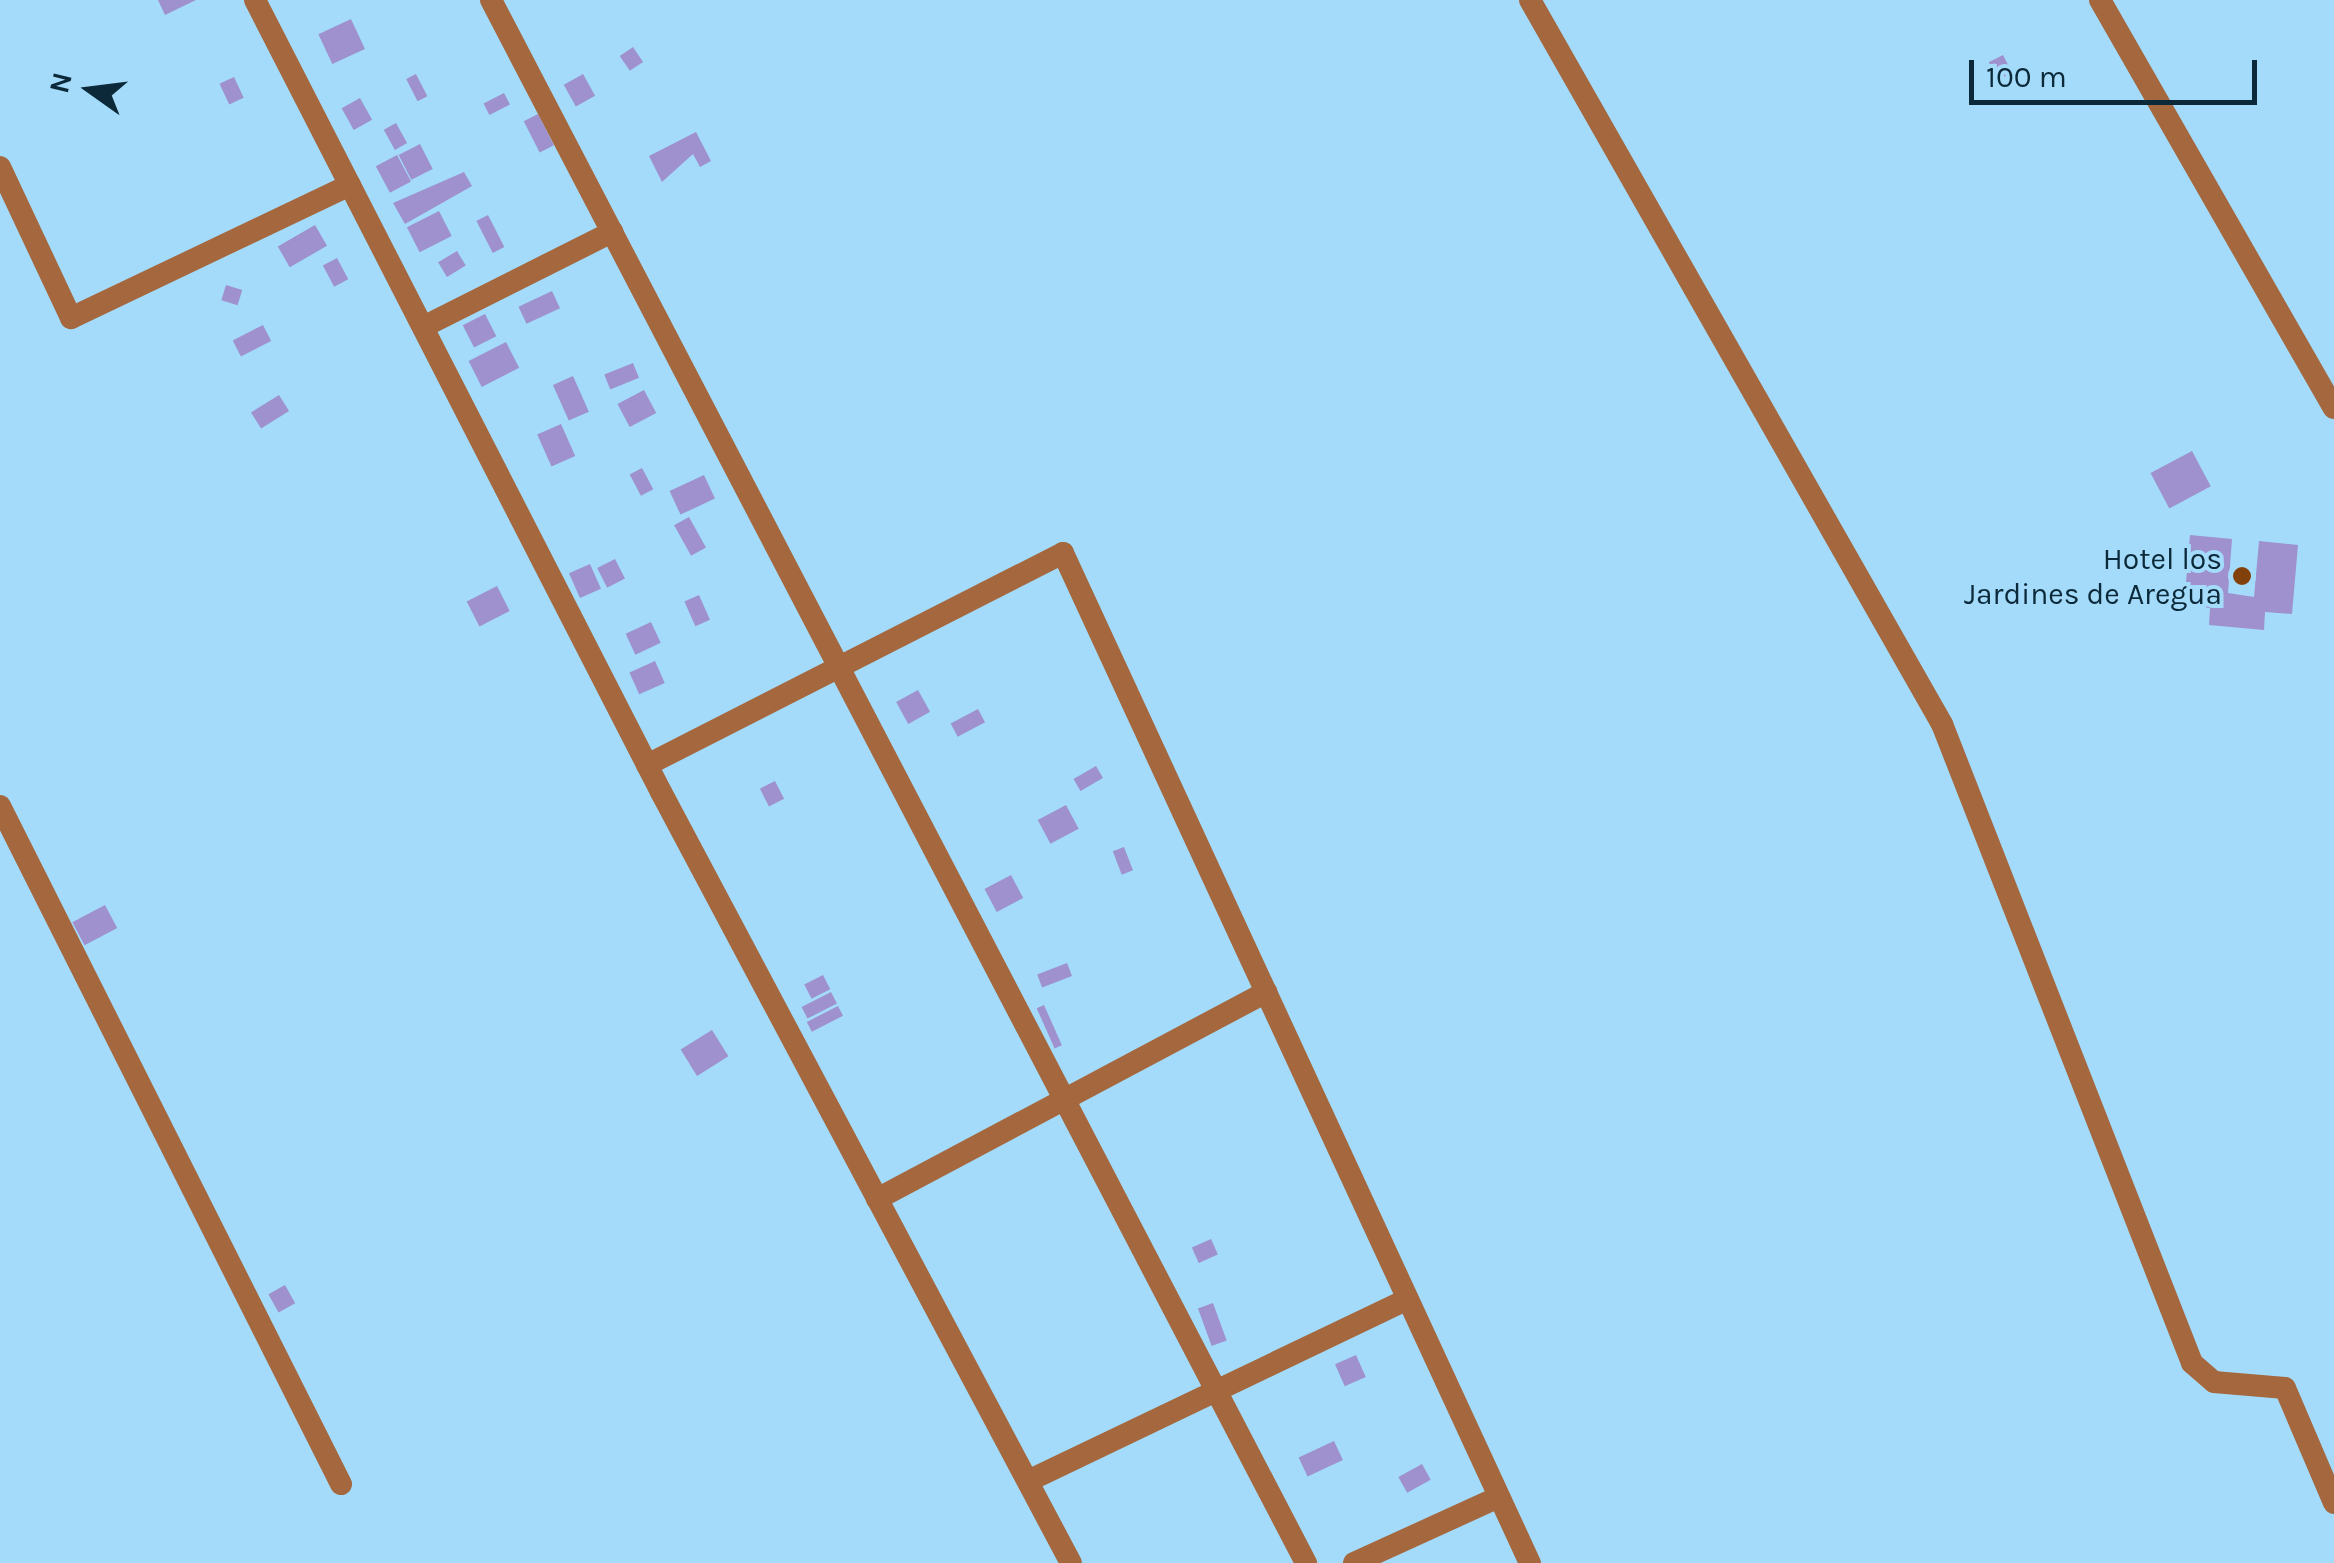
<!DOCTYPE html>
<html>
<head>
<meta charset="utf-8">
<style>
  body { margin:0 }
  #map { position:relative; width:2334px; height:1563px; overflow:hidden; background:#a4dbfa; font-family:Karla,sans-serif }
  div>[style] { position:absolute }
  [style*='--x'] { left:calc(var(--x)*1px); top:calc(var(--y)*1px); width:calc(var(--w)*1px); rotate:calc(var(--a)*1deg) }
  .building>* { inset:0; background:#9e91cd; transform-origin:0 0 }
  .minor>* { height:22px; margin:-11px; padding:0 11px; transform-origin:11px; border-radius:11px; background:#a5673d }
  .dots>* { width:28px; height:28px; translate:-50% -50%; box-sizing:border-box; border:5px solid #a4dbfa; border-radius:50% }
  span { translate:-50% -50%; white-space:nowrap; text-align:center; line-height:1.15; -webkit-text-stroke:8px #a4dbfa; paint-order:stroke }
  .poi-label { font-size:30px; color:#0b2938 }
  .right { translate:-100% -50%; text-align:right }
  .north { position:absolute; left:40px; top:40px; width:100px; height:100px; -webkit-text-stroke:8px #a4dbfa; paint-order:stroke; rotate:284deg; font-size:28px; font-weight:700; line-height:40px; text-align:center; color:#0b2938 }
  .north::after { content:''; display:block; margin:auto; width:35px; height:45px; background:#0b2938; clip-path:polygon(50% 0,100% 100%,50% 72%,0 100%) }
  .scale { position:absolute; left:1969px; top:60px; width:288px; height:45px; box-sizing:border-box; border:5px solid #0b2938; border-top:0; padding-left:12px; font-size:30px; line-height:35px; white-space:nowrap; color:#0b2938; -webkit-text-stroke:8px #a4dbfa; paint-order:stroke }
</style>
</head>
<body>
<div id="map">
  <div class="building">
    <i style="clip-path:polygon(158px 0,196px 0,165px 15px)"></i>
    <i style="left:351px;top:19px;width:33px;height:36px;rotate:65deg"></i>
    <i style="left:633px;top:47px;width:18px;height:16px;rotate:56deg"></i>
    <i style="left:2003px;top:55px;width:20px;height:16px;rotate:63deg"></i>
    <i style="left:416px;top:74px;width:25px;height:11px;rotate:63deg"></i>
    <i style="left:583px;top:74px;width:25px;height:22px;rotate:61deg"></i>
    <i style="left:234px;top:77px;width:23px;height:16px;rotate:65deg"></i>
    <i style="left:504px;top:93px;width:13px;height:23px;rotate:63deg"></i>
    <i style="left:360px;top:98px;width:25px;height:21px;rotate:61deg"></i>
    <i style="left:538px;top:114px;width:35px;height:16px;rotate:63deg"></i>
    <i style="left:396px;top:123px;width:23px;height:14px;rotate:61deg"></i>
    <i style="clip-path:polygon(696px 132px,711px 161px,700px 167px,693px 154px,662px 182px,649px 156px)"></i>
    <i style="left:420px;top:144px;width:28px;height:24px;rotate:63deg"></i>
    <i style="left:397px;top:155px;width:30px;height:24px;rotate:62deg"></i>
    <i style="clip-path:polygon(464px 172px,472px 186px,405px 224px,393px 203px)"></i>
    <i style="left:439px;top:211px;width:28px;height:36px;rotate:63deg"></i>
    <i style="left:488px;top:215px;width:36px;height:13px;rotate:63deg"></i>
    <i style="left:315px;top:225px;width:24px;height:43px;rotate:60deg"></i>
    <i style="left:457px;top:251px;width:17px;height:22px;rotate:59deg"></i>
    <i style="left:337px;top:258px;width:24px;height:16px;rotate:62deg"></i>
    <i style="left:226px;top:285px;width:17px;height:16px;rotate:17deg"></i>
    <i style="left:552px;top:291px;width:19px;height:37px;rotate:65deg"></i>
    <i style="left:485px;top:314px;width:25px;height:25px;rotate:63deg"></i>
    <i style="left:263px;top:325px;width:18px;height:34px;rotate:63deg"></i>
    <i style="left:506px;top:342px;width:29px;height:42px;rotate:63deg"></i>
    <i style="left:633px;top:363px;width:16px;height:31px;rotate:68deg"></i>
    <i style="left:573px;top:376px;width:39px;height:22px;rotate:66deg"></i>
    <i style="left:644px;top:390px;width:26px;height:30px;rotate:62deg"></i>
    <i style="left:279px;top:395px;width:19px;height:33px;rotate:58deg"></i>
    <i style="left:561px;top:424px;width:35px;height:26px;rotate:66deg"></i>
    <i style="left:2192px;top:451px;width:40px;height:47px;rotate:62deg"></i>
    <i style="left:642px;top:468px;width:24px;height:14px;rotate:62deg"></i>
    <i style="left:704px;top:475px;width:26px;height:38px;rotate:65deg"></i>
    <i style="left:689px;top:517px;width:35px;height:17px;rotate:61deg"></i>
    <i style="clip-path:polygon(2190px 535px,2232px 539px,2228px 593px,2254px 597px,2259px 541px,2298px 545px,2292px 614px,2265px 612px,2264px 630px,2209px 625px,2210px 608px,2184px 606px)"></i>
    <i style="left:615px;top:559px;width:22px;height:20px;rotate:63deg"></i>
    <i style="left:590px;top:564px;width:27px;height:23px;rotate:66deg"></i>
    <i style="left:497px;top:586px;width:28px;height:34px;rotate:63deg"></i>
    <i style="left:699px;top:595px;width:27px;height:16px;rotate:66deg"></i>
    <i style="left:651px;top:622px;width:23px;height:28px;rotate:65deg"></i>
    <i style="left:655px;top:661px;width:24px;height:28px;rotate:66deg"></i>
    <i style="left:918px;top:690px;width:25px;height:25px;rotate:61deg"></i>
    <i style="left:978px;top:709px;width:15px;height:31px;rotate:62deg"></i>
    <i style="left:1096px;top:766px;width:14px;height:26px;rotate:60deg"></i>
    <i style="left:775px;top:781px;width:20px;height:17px;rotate:63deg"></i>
    <i style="left:1066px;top:805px;width:27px;height:32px;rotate:62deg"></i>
    <i style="left:1124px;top:847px;width:25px;height:12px;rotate:69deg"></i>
    <i style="left:1011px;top:875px;width:26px;height:30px;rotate:62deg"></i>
    <i style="left:105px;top:905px;width:26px;height:37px;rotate:62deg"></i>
    <i style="left:1067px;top:963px;width:14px;height:32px;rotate:69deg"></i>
    <i style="left:823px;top:975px;width:16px;height:21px;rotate:63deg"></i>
    <i style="left:831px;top:992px;width:13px;height:33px;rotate:63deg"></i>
    <i style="left:1044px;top:1005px;width:44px;height:8px;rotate:66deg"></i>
    <i style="left:838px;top:1006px;width:11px;height:35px;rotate:63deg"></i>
    <i style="left:712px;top:1030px;width:31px;height:37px;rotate:58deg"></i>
    <i style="left:1211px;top:1239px;width:17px;height:21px;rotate:66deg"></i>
    <i style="left:285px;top:1285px;width:21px;height:19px;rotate:61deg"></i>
    <i style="left:1213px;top:1303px;width:40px;height:16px;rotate:70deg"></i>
    <i style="left:1356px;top:1355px;width:24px;height:23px;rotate:66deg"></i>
    <i style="left:1334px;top:1441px;width:21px;height:39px;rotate:65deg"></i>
    <i style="left:1422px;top:1464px;width:18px;height:27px;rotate:61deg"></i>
  </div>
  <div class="minor">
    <i style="--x:255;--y:0;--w:890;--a:62.86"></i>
    <i style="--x:661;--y:792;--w:873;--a:62"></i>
    <i style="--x:491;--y:0;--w:1763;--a:62.46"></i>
    <i style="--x:1530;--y:0;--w:833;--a:60.36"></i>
    <i style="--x:1942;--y:724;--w:686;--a:68.63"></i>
    <i style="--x:2192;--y:1363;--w:29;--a:41"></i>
    <i style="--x:2214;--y:1382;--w:71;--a:4.8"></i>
    <i style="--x:2285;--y:1388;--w:125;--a:66.9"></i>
    <i style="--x:2100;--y:0;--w:470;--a:60.2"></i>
    <i style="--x:0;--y:167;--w:167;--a:64.8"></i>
    <i style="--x:71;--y:318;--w:309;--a:-25.5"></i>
    <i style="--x:423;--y:327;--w:212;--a:-26.7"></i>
    <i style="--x:647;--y:765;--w:467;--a:-27"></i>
    <i style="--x:1063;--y:553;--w:1113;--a:65.19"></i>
    <i style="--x:0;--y:806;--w:759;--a:63.3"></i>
    <i style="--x:877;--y:1199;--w:441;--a:-28"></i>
    <i style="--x:1028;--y:1481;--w:421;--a:-25.6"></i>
    <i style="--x:1354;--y:1563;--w:159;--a:-24.5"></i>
  </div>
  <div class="dots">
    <i style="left:2242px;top:576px;background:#82410a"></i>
  </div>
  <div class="poi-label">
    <span class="right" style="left:2222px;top:576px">Hotel los<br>Jardines de Aregua</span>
  </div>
  <div class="north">N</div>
  <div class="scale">100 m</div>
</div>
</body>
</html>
